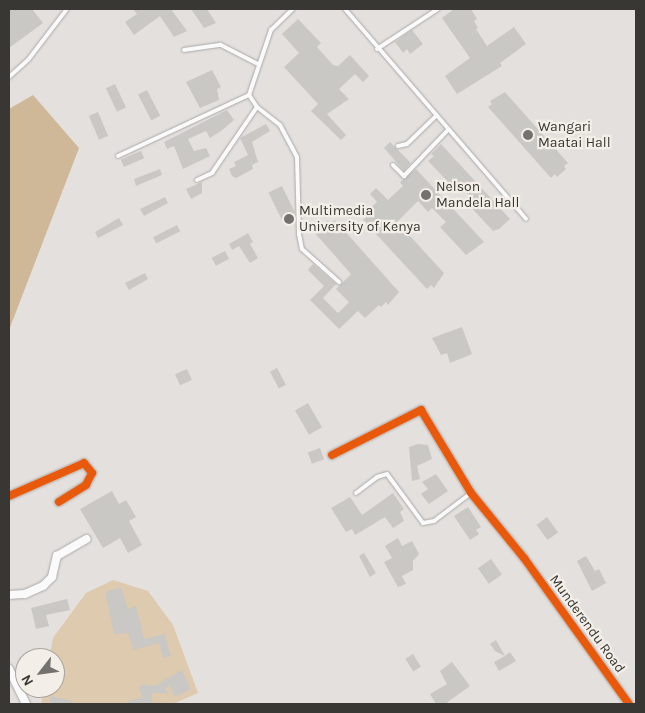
<!DOCTYPE html>
<html>
<head>
<meta charset="utf-8">
<style>
  body { margin:0 }
  #map { position:relative; width:645px; height:713px; overflow:hidden; background:#e3e0dd; font-family:Karla,sans-serif }
  div>[style] { position:absolute }
  [style*='--x'] { left:calc(var(--x)*1px); top:calc(var(--y)*1px); width:calc(var(--w)*1px); rotate:calc(var(--a)*1deg) }
  .green>* { inset:0; background:#decaae }
  .forest>* { inset:0; background:#cfb898 }
  .building>* { inset:0; background:#cac8c5; transform-origin:0 0 }
  .roads { filter:drop-shadow(0 0 1px #aba9a7) drop-shadow(0 0 1px #aba9a7) }
  .service>* { height:4px; margin:-2px; padding:0 2px; transform-origin:2px; border-radius:2px; background:#fbfafa }
  .minor>* { height:8px; margin:-4px; padding:0 4px; transform-origin:4px; border-radius:4px; background:#fbfafa }
  .cycleway>* { height:8px; margin:-4px; padding:0 4px; transform-origin:4px; border-radius:4px; background:#e8590c }
  .dots>* { width:14px; height:14px; translate:-50% -50%; box-sizing:border-box; border:2px solid #f3eee7; border-radius:50% }
  span { translate:-50% -50%; white-space:nowrap; text-align:center; line-height:1.15; -webkit-text-stroke:4.5px #f3eee7; paint-order:stroke }
  .poi-label { font-size:14px; color:#393734 }
  .left { translate:0 -50%; text-align:left }
  .street-label { font-size:14px; color:#393734 }
  .frame { position:absolute; inset:0; border:10px solid #393734; pointer-events:none }
  .north { position:absolute; left:15px; top:648px; width:50px; height:50px; box-sizing:border-box; background:#f3eee7; border:1px solid #a9a59f; border-radius:50%; rotate:240deg; font-size:14px; font-weight:700; line-height:20px; text-align:center; color:#393734 }
  .north::after { content:''; display:block; margin:auto; width:18px; height:22px; background:#74726f; clip-path:polygon(50% 0,100% 100%,50% 72%,0 100%) }
</style>
</head>
<body>
<div id="map">
  <div class="green">
    <i style="clip-path:polygon(113px 580px,148px 591px,173px 625px,198px 693px,173px 704px,41px 704px,44px 688px,55px 688px,55px 658px,49px 658px,53px 638px,86px 593px)"></i>
  </div>
  <div class="forest">
    <i style="clip-path:polygon(33px 95px,79px 148px,9px 330px,9px 109px)"></i>
  </div>
  <div class="building">
    <i style="clip-path:polygon(9px 9px,32px 9px,43px 23px,9px 48px)"></i>
    <i style="clip-path:polygon(133px 9px,171px 9px,187px 31px,174px 37px,160px 16px,134px 35px,125px 22px,137px 14px)"></i>
    <i style="clip-path:polygon(191px 9px,207px 9px,216px 23px,204px 28px)"></i>
    <i style="clip-path:polygon(454px 9px,471px 9px,477px 19px,474px 21px,478px 28px,476px 29px,487px 46px,514px 27px,526px 44px,500px 63px,502px 66px,457px 94px,445px 76px,470px 58px,442px 18px)"></i>
    <i style="clip-path:polygon(298px 19px,321px 43px,317px 47px,333px 65px,338px 66px,350px 55px,369px 76px,363px 82px,355px 74px,339px 89px,349px 99px,327px 114px,346px 135px,341px 140px,311px 111px,318px 104px,284px 67px,299px 53px,282px 34px)"></i>
    <i style="clip-path:polygon(412px 30px,423px 44px,410px 54px,407px 49px,403px 53px,395px 42px)"></i>
    <i style="clip-path:polygon(212px 70px,221px 87px,217px 89px,219px 100px,200px 108px,186px 82px)"></i>
    <i style="left:115px;top:84px;width:26px;height:10px;rotate:65deg"></i>
    <i style="left:147px;top:90px;width:29px;height:10px;rotate:63deg"></i>
    <i style="clip-path:polygon(505px 92px,568px 163px,564px 166px,566px 169px,557px 177px,555px 174px,551px 178px,488px 107px,492px 104px,490px 101px)"></i>
    <i style="clip-path:polygon(227px 110px,234px 120px,221px 131px,210px 138px,206px 131px,188px 139px,194px 151px,206px 148px,210px 156px,183px 169px,174px 146px,167px 149px,164px 142px)"></i>
    <i style="left:98px;top:112px;width:26px;height:10px;rotate:67deg"></i>
    <i style="clip-path:polygon(266px 124px,270px 131px,252px 142px,258px 162px,252px 165px,253px 169px,236px 178px,232px 176px,229px 169px,236px 166px,234px 162px,248px 155px,240px 138px)"></i>
    <i style="clip-path:polygon(390px 142px,411px 163px,404px 171px,384px 148px)"></i>
    <i style="clip-path:polygon(441px 144px,510px 219px,499px 229px,493px 231px,467px 203px,472px 198px,458px 184px,454px 188px,428px 161px,434px 156px,431px 154px)"></i>
    <i style="left:141px;top:151px;width:8px;height:22px;rotate:67deg"></i>
    <i style="clip-path:polygon(160px 169px,162px 175px,136px 186px,134px 179px)"></i>
    <i style="clip-path:polygon(416px 169px,484px 242px,466px 255px,440px 227px,446px 222px,432px 208px,428px 212px,418px 201px,397px 222px,444px 273px,434px 288px,431px 285px,427px 289px,363px 220px,369px 215px,366px 212px,377px 202px,370px 194px,376px 188px,388px 200px,403px 186px,400px 182px)"></i>
    <i style="clip-path:polygon(202px 182px,202px 193px,191px 199px,186px 189px)"></i>
    <i style="left:282px;top:186px;width:30px;height:15px;rotate:64deg"></i>
    <i style="clip-path:polygon(165px 197px,168px 203px,144px 216px,140px 209px)"></i>
    <i style="clip-path:polygon(119px 218px,123px 225px,98px 238px,95px 232px)"></i>
    <i style="clip-path:polygon(328px 220px,330px 223px,335px 220px,399px 292px,388px 305px,386px 302px,381px 307px,379px 305px,365px 318px,358px 311px,339px 329px,310px 300px,324px 286px,308px 270px,313px 264px,336px 284px,323px 298px,338px 313px,349px 302px,336px 289px,351px 274px,314px 232px)"></i>
    <i style="left:177px;top:225px;width:7px;height:27px;rotate:63deg"></i>
    <i style="clip-path:polygon(248px 233px,253px 242px,250px 244px,258px 258px,250px 263px,239px 246px,232px 250px,229px 244px)"></i>
    <i style="left:225px;top:251px;width:9px;height:15px;rotate:63deg"></i>
    <i style="clip-path:polygon(145px 273px,148px 279px,129px 290px,125px 283px)"></i>
    <i style="clip-path:polygon(462px 327px,472px 354px,450px 363px,447px 353px,441px 355px,432px 338px)"></i>
    <i style="left:277px;top:368px;width:19px;height:8px;rotate:62deg"></i>
    <i style="left:187px;top:369px;width:12px;height:13px;rotate:66deg"></i>
    <i style="left:308px;top:403px;width:28px;height:15px;rotate:60deg"></i>
    <i style="clip-path:polygon(418px 444px,428px 445px,432px 459px,417px 466px,420px 479px,412px 481px,409px 447px)"></i>
    <i style="left:320px;top:448px;width:12px;height:13px;rotate:70deg"></i>
    <i style="clip-path:polygon(436px 474px,448px 491px,429px 504px,421px 494px,428px 489px,422px 482px)"></i>
    <i style="clip-path:polygon(112px 491px,119px 504px,126px 500px,136px 517px,129px 521px,142px 545px,128px 553px,120px 538px,103px 548px,80px 509px)"></i>
    <i style="clip-path:polygon(393px 493px,404px 509px,400px 512px,404px 521px,393px 528px,385px 517px,355px 535px,352px 529px,346px 532px,331px 508px,350px 497px,362px 515px)"></i>
    <i style="clip-path:polygon(468px 507px,481px 527px,476px 530px,479px 534px,470px 540px,454px 516px)"></i>
    <i style="left:547px;top:517px;width:19px;height:13px;rotate:54deg"></i>
    <i style="clip-path:polygon(398px 538px,402px 546px,412px 541px,419px 554px,413px 561px,413px 570px,402px 576px,406px 584px,398px 587px,384px 562px,392px 558px,385px 546px)"></i>
    <i style="clip-path:polygon(364px 553px,376px 573px,370px 577px,359px 556px)"></i>
    <i style="clip-path:polygon(586px 556px,595px 571px,599px 569px,606px 583px,592px 591px,577px 561px)"></i>
    <i style="left:491px;top:559px;width:19px;height:16px;rotate:55deg"></i>
    <i style="clip-path:polygon(121px 587px,128px 609px,136px 606px,144px 639px,165px 634px,171px 656px,163px 658px,159px 643px,133px 650px,128px 633px,114px 634px,105px 592px)"></i>
    <i style="clip-path:polygon(67px 599px,70px 610px,46px 615px,49px 626px,36px 629px,31px 608px)"></i>
    <i style="clip-path:polygon(496px 640px,505px 656px,510px 652px,516px 661px,499px 671px,494px 662px,505px 656px,495px 651px,490px 644px)"></i>
    <i style="left:413px;top:654px;width:15px;height:9px;rotate:58deg"></i>
    <i style="clip-path:polygon(452px 662px,470px 686px,445px 704px,436px 704px,430px 694px,447px 684px,440px 671px)"></i>
    <i style="clip-path:polygon(182px 670px,191px 689px,175px 697px,169px 684px,165px 690px,171px 693px,151px 693px,153px 704px,129px 704px,128px 701px,142px 698px,139px 687px,143px 684px,154px 686px)"></i>
    <i style="clip-path:polygon(51px 696px,72px 701px,72px 704px,49px 704px)"></i>
  </div>
  <div class="roads">
    <div class="service">
      <i style="--x:345;--y:9;--w:277;--a:49.2"></i>
      <i style="--x:377;--y:49;--w:73;--a:-33.3"></i>
      <i style="--x:184;--y:50;--w:37;--a:-8"></i>
      <i style="--x:221;--y:45;--w:42;--a:27.2"></i>
      <i style="--x:9;--y:77;--w:25;--a:-42"></i>
      <i style="--x:28;--y:60;--w:64;--a:-52.6"></i>
      <i style="--x:249;--y:95;--w:14;--a:56"></i>
      <i style="--x:257;--y:107;--w:29;--a:38"></i>
      <i style="--x:280;--y:125;--w:36;--a:62"></i>
      <i style="--x:297;--y:157;--w:77;--a:88.5"></i>
      <i style="--x:299;--y:234;--w:15;--a:79"></i>
      <i style="--x:302;--y:249;--w:50;--a:41.7"></i>
      <i style="--x:398;--y:146;--w:9;--a:-13"></i>
      <i style="--x:407;--y:144;--w:39;--a:-44"></i>
      <i style="--x:118;--y:156;--w:145;--a:-25"></i>
      <i style="--x:249;--y:95;--w:69;--a:-71.3"></i>
      <i style="--x:271;--y:30;--w:30;--a:-44"></i>
      <i style="--x:393;--y:165;--w:16;--a:45"></i>
      <i style="--x:404;--y:176;--w:62;--a:-46.3"></i>
      <i style="--x:197;--y:180;--w:17;--a:-25"></i>
      <i style="--x:212;--y:173;--w:80;--a:-55.7"></i>
      <i style="--x:356;--y:493;--w:26;--a:-37"></i>
      <i style="--x:377;--y:477;--w:10;--a:-17"></i>
      <i style="--x:387;--y:474;--w:61;--a:53.7"></i>
      <i style="--x:423;--y:523;--w:11;--a:-10"></i>
      <i style="--x:434;--y:521;--w:46;--a:-37.1"></i>
    </div>
    <div class="minor">
      <i style="--x:332;--y:455;--w:100;--a:-26.8"></i>
      <i style="--x:421;--y:410;--w:97;--a:58.9"></i>
      <i style="--x:471;--y:493;--w:84;--a:50.8"></i>
      <i style="--x:524;--y:558;--w:180;--a:54.3"></i>
      <i style="--x:9;--y:496;--w:82;--a:-23.7"></i>
      <i style="--x:84;--y:463;--w:13;--a:51"></i>
      <i style="--x:92;--y:473;--w:13;--a:117"></i>
      <i style="--x:86;--y:485;--w:32;--a:148"></i>
      <i style="--x:9;--y:595;--w:16;--a:-4"></i>
      <i style="--x:25;--y:594;--w:20;--a:-24"></i>
      <i style="--x:43;--y:586;--w:13;--a:-45"></i>
      <i style="--x:52;--y:577;--w:22;--a:-77"></i>
      <i style="--x:57;--y:556;--w:34;--a:-30"></i>
      <i style="--x:9;--y:669;--w:39;--a:64"></i>
    </div>
  </div>
  <div class="cycleway">
    <i style="--x:332;--y:455;--w:100;--a:-26.8"></i>
    <i style="--x:421;--y:410;--w:97;--a:58.9"></i>
    <i style="--x:471;--y:493;--w:84;--a:50.8"></i>
    <i style="--x:524;--y:558;--w:180;--a:54.3"></i>
    <i style="--x:9;--y:496;--w:82;--a:-23.7"></i>
    <i style="--x:84;--y:463;--w:13;--a:51"></i>
    <i style="--x:92;--y:473;--w:13;--a:117"></i>
    <i style="--x:86;--y:485;--w:32;--a:148"></i>
  </div>
  <div class="dots">
    <i style="left:528px;top:135px;background:#74726f"></i>
    <i style="left:426px;top:195px;background:#74726f"></i>
    <i style="left:289px;top:219px;background:#74726f"></i>
  </div>
  <div class="poi-label">
    <span class="left" style="left:538px;top:135px">Wangari<br>Maatai Hall</span>
    <span class="left" style="left:436px;top:195px">Nelson<br>Mandela Hall</span>
    <span class="left" style="left:299px;top:219px">Multimedia<br>University of Kenya</span>
  </div>
  <div class="street-label">
    <span style="left:587px;top:624px;rotate:54deg">Munderendu Road</span>
  </div>
  <div class="frame"></div>
  <div class="north">N</div>
</div>
</body>
</html>
